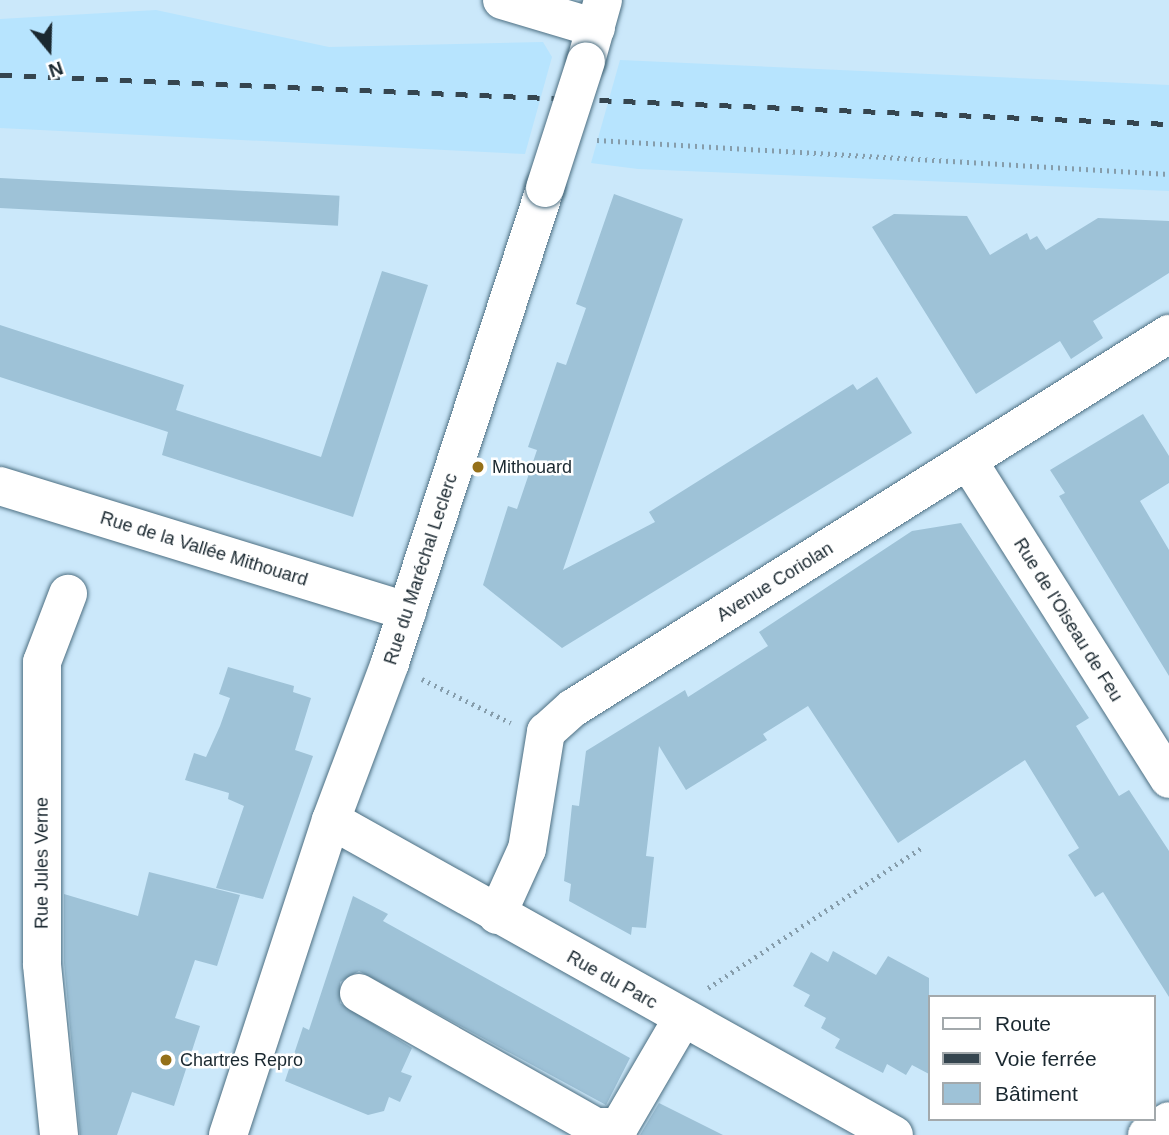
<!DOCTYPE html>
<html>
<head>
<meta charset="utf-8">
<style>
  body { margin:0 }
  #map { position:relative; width:1169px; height:1135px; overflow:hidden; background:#cbe8fa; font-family:Arial,sans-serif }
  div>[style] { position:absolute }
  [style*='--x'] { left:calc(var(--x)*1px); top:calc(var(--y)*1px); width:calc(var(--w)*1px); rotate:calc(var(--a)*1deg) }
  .built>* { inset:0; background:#b7e4fe }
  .building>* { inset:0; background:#9ec2d7; transform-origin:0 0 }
  .path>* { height:4.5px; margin-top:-2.25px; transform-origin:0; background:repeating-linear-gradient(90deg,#869dab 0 2px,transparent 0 7px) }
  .roads { filter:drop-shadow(0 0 2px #4d6f82) drop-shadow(0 0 2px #4d6f82) }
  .minor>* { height:38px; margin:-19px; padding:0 19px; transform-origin:19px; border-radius:19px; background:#fff }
  .major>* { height:38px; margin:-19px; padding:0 19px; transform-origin:19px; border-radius:19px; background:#fff }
  .rail>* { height:5px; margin-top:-2.5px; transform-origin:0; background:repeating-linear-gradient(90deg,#35454f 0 12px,transparent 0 24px) }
  .bridges { filter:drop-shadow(0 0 2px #4d6f82) drop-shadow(0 0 2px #4d6f82) }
  .major-bridge>* { height:38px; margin:-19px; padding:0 19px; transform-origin:19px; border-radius:19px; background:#fff }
  .dots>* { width:19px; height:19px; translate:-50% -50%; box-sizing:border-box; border:4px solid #fff; border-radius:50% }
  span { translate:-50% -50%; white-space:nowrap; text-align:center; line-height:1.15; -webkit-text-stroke:5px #fff; paint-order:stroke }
  .poi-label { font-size:18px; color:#1a2830 }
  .left { translate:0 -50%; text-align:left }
  .street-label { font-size:18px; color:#1a2830 }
  .legend { position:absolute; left:928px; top:995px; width:228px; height:126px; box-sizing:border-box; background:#fff; border:2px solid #a3a9ac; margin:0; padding:9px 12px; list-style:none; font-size:21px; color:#1a2830 }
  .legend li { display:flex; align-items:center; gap:14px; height:35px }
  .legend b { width:35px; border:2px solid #a3a9ac }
  .north { position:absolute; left:14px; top:14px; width:70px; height:70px; -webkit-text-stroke:5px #fff; paint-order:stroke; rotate:161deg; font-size:19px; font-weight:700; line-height:28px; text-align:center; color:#1a2830 }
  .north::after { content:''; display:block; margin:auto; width:24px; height:32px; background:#1a2830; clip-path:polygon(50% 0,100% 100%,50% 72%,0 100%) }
</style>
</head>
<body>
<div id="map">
  <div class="built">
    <i style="clip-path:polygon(156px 10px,329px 47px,543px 42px,552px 57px,525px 154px,0 128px,0 19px)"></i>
    <i style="clip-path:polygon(620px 60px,1169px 85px,1169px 191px,638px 169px,591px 163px)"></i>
  </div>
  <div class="building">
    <i style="left:0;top:178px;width:340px;height:30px;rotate:3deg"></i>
    <i style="clip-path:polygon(614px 194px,683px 219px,563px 570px,655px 522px,649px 512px,853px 384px,857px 390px,877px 377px,912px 433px,562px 648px,483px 585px,508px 506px,517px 509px,537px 450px,528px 447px,557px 362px,566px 365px,586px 308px,576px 304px)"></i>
    <i style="clip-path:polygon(894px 214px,967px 216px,990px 255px,1027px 233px,1030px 240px,1037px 236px,1046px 250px,1098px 218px,1169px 221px,1169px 273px,1093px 321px,1103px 338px,1071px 359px,1060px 341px,976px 394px,872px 227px)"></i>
    <i style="clip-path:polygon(382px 271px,428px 285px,353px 517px,162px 455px,168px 432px,0 377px,0 325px,184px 385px,176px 410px,321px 457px)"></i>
    <i style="clip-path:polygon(1143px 414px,1169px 456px,1169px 483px,1140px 501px,1169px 550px,1169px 676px,1059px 496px,1065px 493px,1050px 470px)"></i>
    <i style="clip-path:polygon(961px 523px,1089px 718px,1076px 726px,1119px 796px,1129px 790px,1169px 851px,1169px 997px,1103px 892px,1095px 897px,1068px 855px,1079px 848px,1025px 760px,898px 843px,808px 706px,763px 734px,767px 740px,686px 790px,659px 746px,646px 856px,654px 857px,646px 928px,632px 927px,631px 935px,569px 901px,571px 884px,564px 881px,572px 805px,579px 806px,586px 751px,685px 690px,688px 697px,768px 646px,759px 632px,912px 531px)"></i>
    <i style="clip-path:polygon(228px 667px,294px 686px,293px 692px,311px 698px,295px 750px,313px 756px,263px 899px,216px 888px,244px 806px,228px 799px,229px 793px,185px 780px,194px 753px,206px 757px,220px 726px,230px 698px,219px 694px)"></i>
    <i style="clip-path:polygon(149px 872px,240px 895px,217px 966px,195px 960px,175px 1018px,200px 1026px,174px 1106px,132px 1092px,117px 1135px,80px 1135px,64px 963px,64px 894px,138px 916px)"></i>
    <i style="clip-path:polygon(353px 896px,388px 914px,383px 921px,630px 1058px,606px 1105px,359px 971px,340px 982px,340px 1003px,412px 1048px,401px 1072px,412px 1076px,400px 1102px,389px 1097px,384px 1111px,368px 1115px,285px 1081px,303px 1027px,309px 1030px)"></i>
    <i style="clip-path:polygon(833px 951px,876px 975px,888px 956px,929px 978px,929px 1074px,912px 1065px,906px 1075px,887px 1064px,883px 1073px,835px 1048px,840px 1039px,821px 1028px,826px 1018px,804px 1006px,810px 995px,793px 986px,811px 952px,828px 962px)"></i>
    <i style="clip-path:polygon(659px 1103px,723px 1135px,640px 1135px)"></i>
  </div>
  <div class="path">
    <i style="--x:597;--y:140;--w:573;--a:3.4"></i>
    <i style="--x:422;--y:679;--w:99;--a:26.3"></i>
    <i style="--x:708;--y:988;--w:257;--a:-33.3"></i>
  </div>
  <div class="roads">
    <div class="minor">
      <i style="--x:502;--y:0;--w:98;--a:16.6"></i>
      <i style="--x:968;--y:461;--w:376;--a:57.7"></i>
      <i style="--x:0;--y:486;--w:426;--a:17.1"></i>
      <i style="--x:331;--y:820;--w:645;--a:29.23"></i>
      <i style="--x:497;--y:915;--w:72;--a:-65.6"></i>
      <i style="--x:527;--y:849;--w:119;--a:-80.8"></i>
      <i style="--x:546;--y:732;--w:36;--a:-42"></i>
      <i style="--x:573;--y:708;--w:704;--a:-32.11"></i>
      <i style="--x:359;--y:993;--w:272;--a:29.5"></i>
      <i style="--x:596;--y:1127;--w:23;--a:0"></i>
      <i style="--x:619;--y:1127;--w:125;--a:-59.7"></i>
      <i style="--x:59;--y:1135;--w:172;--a:-95.7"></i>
      <i style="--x:42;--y:964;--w:302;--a:-90"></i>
      <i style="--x:42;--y:662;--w:73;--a:-69.1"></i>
      <i style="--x:1147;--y:1135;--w:26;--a:-32"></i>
    </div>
    <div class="major">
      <i style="--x:586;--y:61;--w:63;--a:-74.4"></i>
      <i style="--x:228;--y:1135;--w:331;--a:-71.9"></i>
      <i style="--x:331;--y:820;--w:168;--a:-69.4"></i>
      <i style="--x:390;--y:663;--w:500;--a:-71.9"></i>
    </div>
  </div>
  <div class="rail">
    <i style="--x:0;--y:75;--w:1170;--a:2.4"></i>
  </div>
  <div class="bridges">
    <div class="major-bridge">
      <i style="--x:545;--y:188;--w:133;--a:-72.1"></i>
    </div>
  </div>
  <div class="dots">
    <i style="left:478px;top:467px;background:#957019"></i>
    <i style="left:166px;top:1060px;background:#957019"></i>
  </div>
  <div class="poi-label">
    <span class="left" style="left:492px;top:467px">Mithouard</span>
    <span class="left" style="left:180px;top:1060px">Chartres Repro</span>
  </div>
  <div class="street-label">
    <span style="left:204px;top:549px;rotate:17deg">Rue de la Vallée Mithouard</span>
    <span style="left:421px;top:569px;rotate:-72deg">Rue du Maréchal Leclerc</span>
    <span style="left:775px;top:582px;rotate:-32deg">Avenue Coriolan</span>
    <span style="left:1068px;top:620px;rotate:58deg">Rue de l'Oiseau de Feu</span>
    <span style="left:42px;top:863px;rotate:-90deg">Rue Jules Verne</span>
    <span style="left:612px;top:980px;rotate:29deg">Rue du Parc</span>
  </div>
  <ul class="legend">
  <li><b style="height:9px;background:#fff"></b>Route</li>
  <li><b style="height:9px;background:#35454f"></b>Voie ferrée</li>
  <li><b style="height:19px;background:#9ec2d7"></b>Bâtiment</li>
  </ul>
  <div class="north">N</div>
</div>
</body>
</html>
